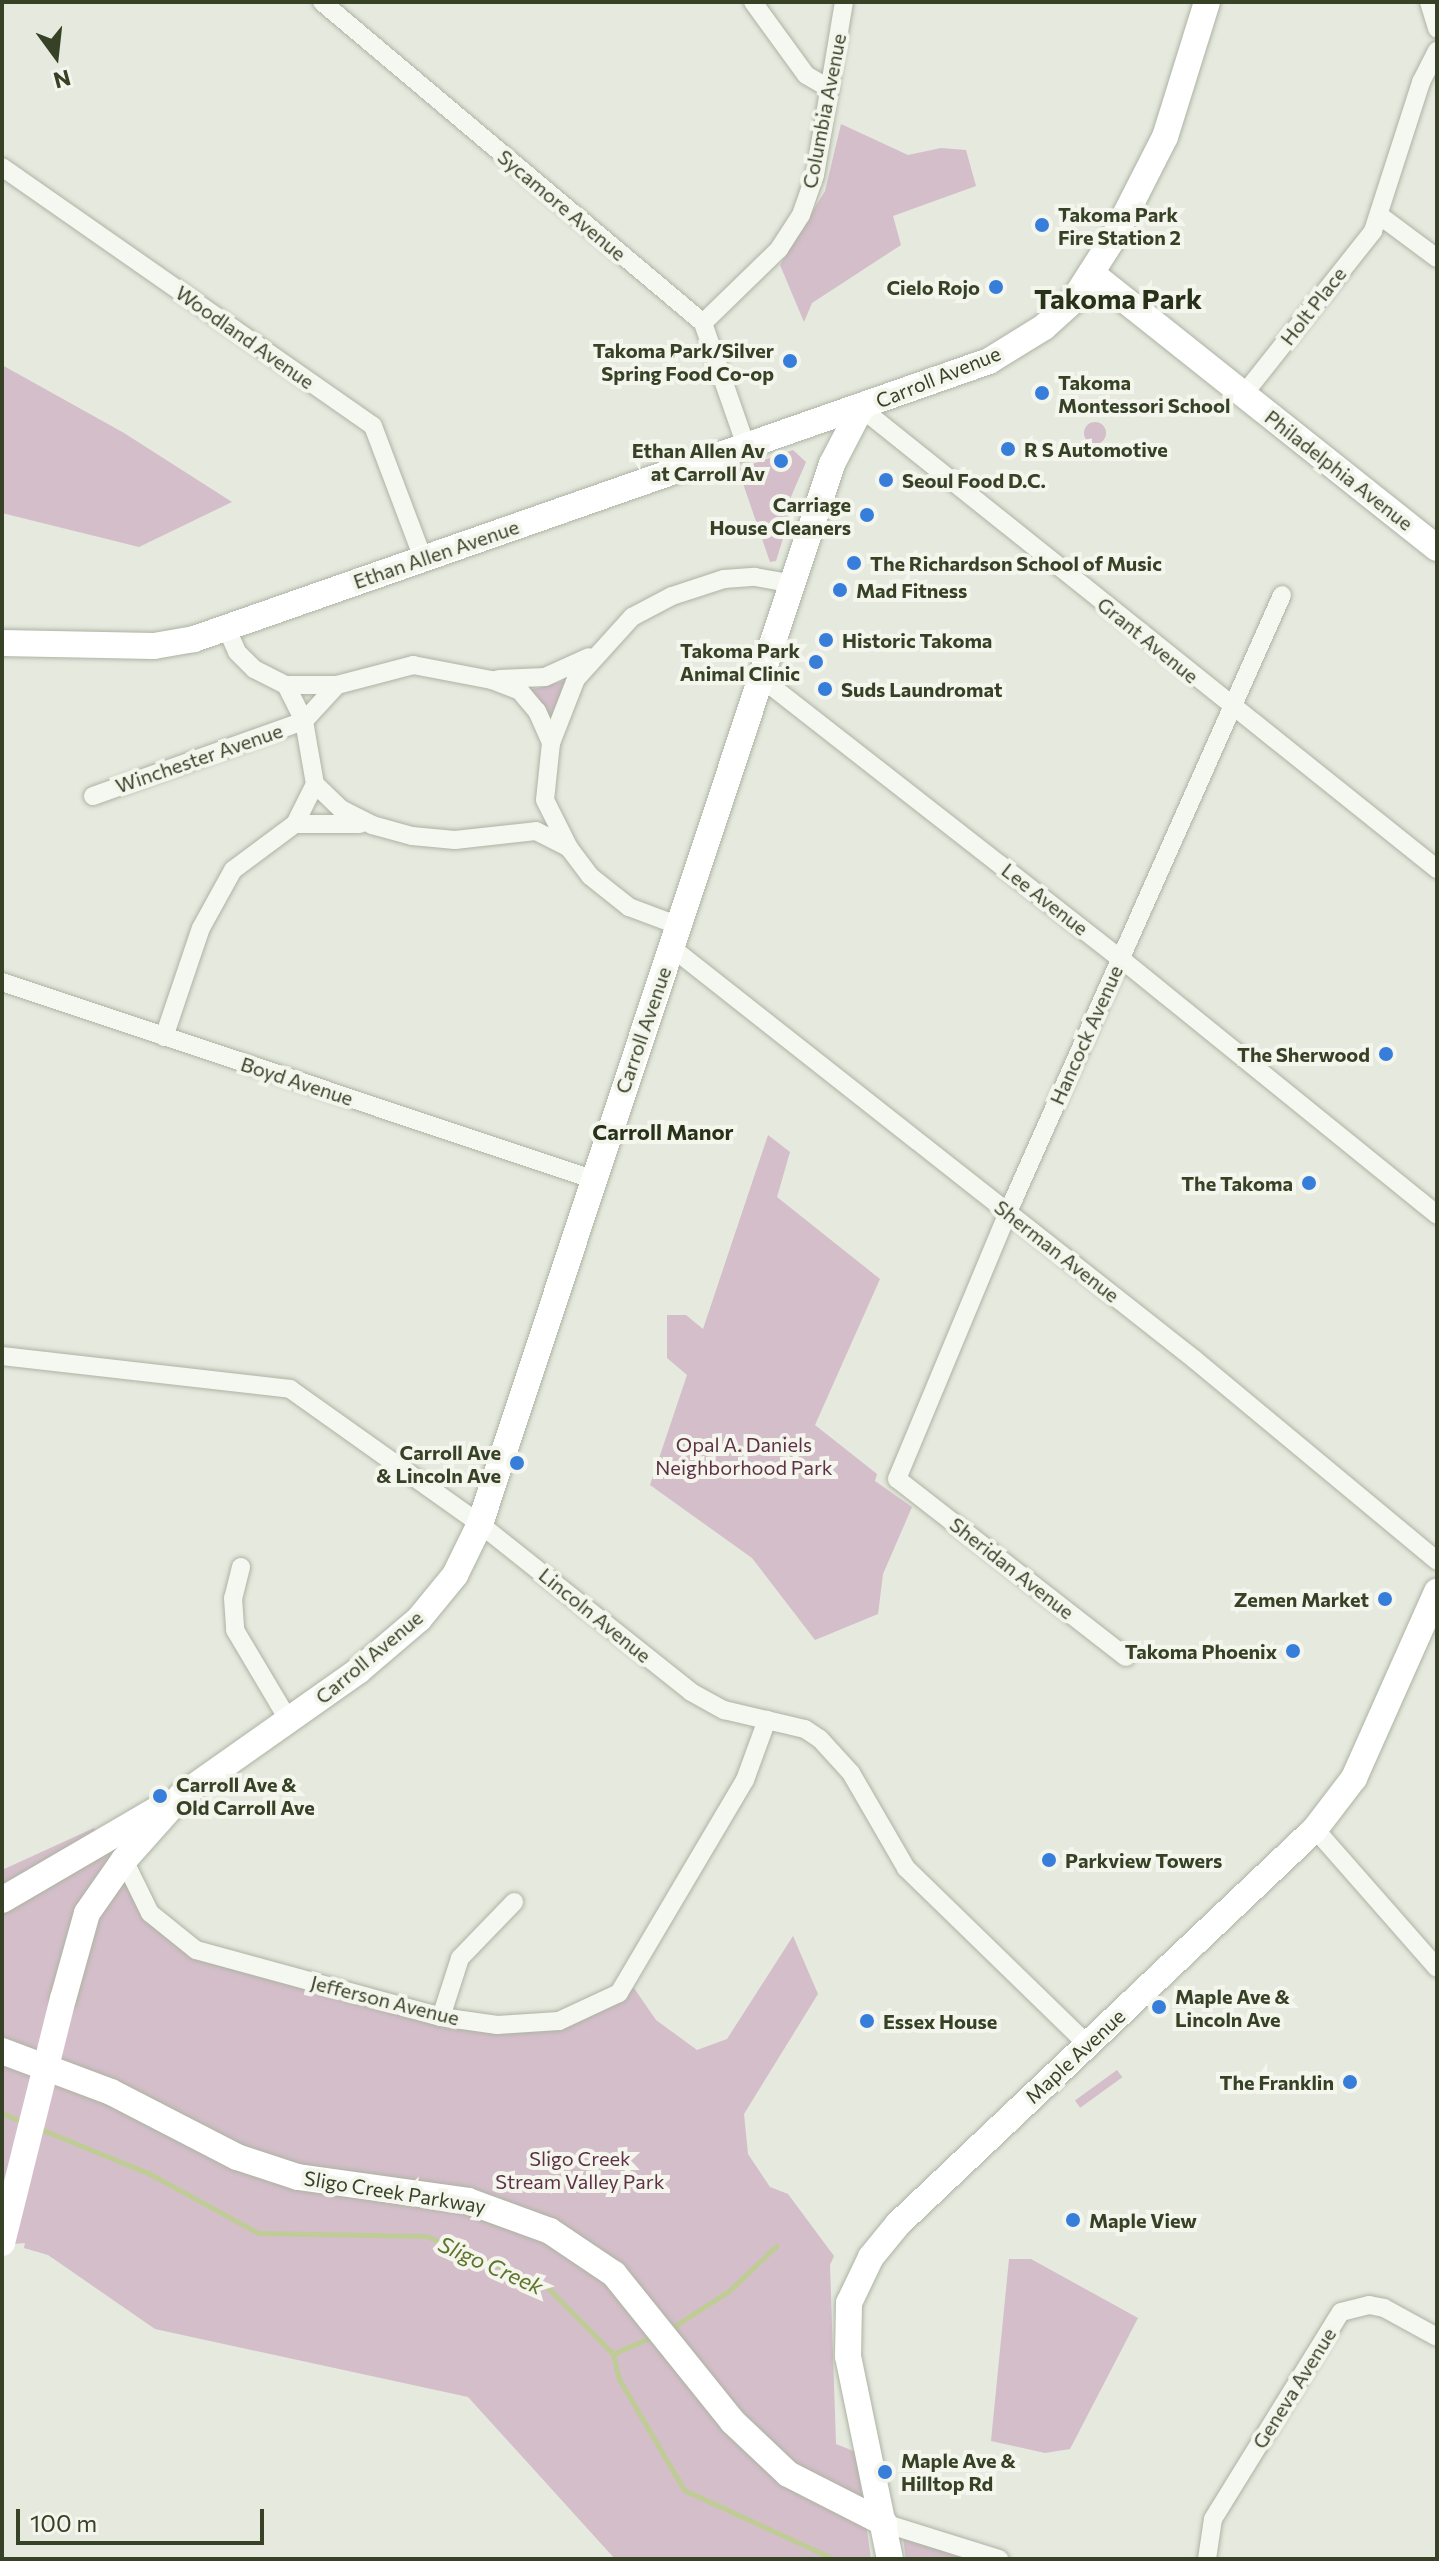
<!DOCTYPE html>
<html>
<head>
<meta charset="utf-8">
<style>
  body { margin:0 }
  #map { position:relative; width:1439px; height:2561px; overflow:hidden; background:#e5e9de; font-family:Commissioner,sans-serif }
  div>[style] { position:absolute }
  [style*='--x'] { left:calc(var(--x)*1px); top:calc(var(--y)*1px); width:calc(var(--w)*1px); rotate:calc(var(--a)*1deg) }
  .green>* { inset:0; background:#d4beca; transform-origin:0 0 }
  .round { border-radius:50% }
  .stream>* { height:5px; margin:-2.5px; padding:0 2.5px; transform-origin:2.5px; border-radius:2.5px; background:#bfcc95 }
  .roads { filter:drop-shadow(0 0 2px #adb3a3) drop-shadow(0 0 2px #adb3a3) }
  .street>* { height:18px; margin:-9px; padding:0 9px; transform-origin:9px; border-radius:9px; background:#f5f7f1 }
  .secondary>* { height:26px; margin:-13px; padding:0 13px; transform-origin:13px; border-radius:13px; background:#fff }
  .secondary-bridge>* { height:26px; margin:-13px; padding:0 13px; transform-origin:13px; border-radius:13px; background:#fff }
  .dots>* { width:22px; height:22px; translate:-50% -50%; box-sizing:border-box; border:4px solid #f4f6ed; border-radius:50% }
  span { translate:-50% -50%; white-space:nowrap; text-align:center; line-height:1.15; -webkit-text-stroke:8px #f4f6ed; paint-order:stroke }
  .street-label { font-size:20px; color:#374126 }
  .poi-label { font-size:20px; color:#374126; font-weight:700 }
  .left { translate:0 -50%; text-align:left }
  .right { translate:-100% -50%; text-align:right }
  .park-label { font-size:20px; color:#5e3246 }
  .neighbourhood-label { font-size:22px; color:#283218; font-weight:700 }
  .water-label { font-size:22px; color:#5f742b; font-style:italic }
  .district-label { font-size:28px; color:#283218; font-weight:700 }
  .frame { position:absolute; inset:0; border:4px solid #374126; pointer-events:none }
  .north { position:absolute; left:16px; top:16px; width:80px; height:80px; -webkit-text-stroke:6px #f4f6ed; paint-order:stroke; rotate:165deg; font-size:22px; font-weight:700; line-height:32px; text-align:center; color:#374126 }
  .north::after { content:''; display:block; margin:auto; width:28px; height:36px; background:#374126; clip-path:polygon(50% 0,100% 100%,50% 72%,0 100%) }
  .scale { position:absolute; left:16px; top:2509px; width:248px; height:36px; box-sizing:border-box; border:4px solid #374126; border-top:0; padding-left:10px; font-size:24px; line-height:28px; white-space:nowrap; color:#374126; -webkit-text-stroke:6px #f4f6ed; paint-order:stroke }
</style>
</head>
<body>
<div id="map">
  <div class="green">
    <i style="clip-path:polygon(841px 124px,908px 155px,941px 148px,966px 150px,976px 186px,893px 216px,901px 245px,812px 303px,804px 322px,780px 265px,825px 191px)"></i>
    <i style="clip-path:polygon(2px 365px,124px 433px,232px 502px,139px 547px,2px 513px)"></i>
    <i class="round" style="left:1084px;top:422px;width:22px;height:22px"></i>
    <i style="clip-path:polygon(793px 450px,806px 462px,787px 506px,790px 516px,776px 561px,770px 562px,738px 469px)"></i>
    <i style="clip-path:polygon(564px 681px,568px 687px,553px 717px,548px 716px,530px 690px)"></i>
    <i style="clip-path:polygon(768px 1135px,790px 1152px,777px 1197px,880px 1279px,815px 1425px,877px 1474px,875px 1481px,912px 1507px,883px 1574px,878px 1614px,815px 1640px,752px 1558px,650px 1485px,687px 1375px,667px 1358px,667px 1315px,686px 1315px,703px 1329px)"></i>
    <i style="clip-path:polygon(94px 1828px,152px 1924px,192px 1949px,487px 2030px,566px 2022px,634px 1988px,656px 2020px,697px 2050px,727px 2039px,793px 1936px,818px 1994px,744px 2114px,748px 2154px,770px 2187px,788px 2194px,834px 2256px,830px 2265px,836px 2444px,856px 2452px,871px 2559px,615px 2559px,468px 2397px,155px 2329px,48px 2255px,24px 2248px,25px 2243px,2px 2245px,2px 1870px)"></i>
    <i style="left:1117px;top:2070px;width:9px;height:52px;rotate:54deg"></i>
    <i style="clip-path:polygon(1009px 2259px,1031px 2259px,1138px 2318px,1070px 2449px,1045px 2453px,991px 2441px)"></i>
    <i style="clip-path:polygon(901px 2525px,995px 2559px,906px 2559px)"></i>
  </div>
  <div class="stream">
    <i style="--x:2;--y:2113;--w:25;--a:23"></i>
    <i style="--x:38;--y:2128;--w:121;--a:22.3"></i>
    <i style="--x:150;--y:2174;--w:123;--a:28.6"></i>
    <i style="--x:258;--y:2233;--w:168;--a:1"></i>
    <i style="--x:426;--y:2236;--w:129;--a:22.4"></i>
    <i style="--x:545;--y:2285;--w:97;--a:45.4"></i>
    <i style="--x:613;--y:2354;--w:26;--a:77"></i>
    <i style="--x:619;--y:2379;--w:129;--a:59.6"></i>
    <i style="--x:684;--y:2490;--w:165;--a:24.7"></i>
    <i style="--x:670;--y:2329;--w:72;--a:-33"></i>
    <i style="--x:730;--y:2290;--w:64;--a:-43.7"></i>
    <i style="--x:613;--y:2354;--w:45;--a:-23.7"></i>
  </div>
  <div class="roads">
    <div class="street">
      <i style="--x:322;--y:2;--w:498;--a:40.1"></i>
      <i style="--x:703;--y:323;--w:130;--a:70.7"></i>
      <i style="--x:753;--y:2;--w:90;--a:54"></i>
      <i style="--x:806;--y:75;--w:28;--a:30"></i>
      <i style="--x:1429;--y:2;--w:28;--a:73"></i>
      <i style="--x:2;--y:167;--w:452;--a:34.9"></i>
      <i style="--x:373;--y:426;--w:141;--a:69.3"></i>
      <i style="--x:1379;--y:215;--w:72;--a:36.6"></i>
      <i style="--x:703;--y:323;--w:106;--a:-44.2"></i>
      <i style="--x:779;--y:249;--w:40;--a:-57.1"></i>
      <i style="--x:801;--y:215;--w:42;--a:-70.7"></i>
      <i style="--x:815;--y:175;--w:175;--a:-80.5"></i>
      <i style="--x:1244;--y:394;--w:208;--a:-51.6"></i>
      <i style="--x:1373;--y:231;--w:157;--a:-72.1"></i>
      <i style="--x:1421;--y:82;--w:35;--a:-63"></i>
      <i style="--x:861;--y:408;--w:738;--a:38.67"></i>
      <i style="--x:226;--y:627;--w:27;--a:66"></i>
      <i style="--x:237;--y:652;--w:24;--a:45"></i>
      <i style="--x:254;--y:669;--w:36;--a:27"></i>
      <i style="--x:286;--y:685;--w:51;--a:0"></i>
      <i style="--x:337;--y:685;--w:79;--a:-14.7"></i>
      <i style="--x:413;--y:665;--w:80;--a:10.8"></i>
      <i style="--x:492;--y:680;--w:30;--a:21"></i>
      <i style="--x:520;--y:691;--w:26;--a:50"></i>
      <i style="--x:537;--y:711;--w:35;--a:66"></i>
      <i style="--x:551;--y:743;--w:57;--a:96"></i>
      <i style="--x:545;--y:800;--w:54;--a:63.4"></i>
      <i style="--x:569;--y:848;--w:35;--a:53"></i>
      <i style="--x:590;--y:876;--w:50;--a:38.5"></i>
      <i style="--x:629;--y:907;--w:51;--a:20.6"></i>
      <i style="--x:761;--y:678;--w:455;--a:38"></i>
      <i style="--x:1120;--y:958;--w:408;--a:39"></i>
      <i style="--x:499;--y:679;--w:46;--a:-2.5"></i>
      <i style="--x:545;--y:677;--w:48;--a:-24.4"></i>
      <i style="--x:286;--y:685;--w:40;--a:63.4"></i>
      <i style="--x:304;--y:721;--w:64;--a:80.1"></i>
      <i style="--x:315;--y:784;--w:36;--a:44"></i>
      <i style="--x:341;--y:809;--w:35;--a:27"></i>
      <i style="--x:372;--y:825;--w:41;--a:15.4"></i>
      <i style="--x:412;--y:836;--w:43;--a:5.3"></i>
      <i style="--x:455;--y:840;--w:81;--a:-6.3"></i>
      <i style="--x:536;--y:831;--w:37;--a:27"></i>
      <i style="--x:551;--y:743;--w:69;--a:-68.7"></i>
      <i style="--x:576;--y:679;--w:84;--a:-47.9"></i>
      <i style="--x:632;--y:617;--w:45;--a:-27.7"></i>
      <i style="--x:672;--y:596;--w:55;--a:-18.1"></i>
      <i style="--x:724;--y:579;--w:31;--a:-4"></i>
      <i style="--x:755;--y:577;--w:39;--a:10"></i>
      <i style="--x:93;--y:796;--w:224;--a:-19.6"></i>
      <i style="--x:304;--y:721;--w:49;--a:-47.5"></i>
      <i style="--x:295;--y:824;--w:65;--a:0"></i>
      <i style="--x:671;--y:947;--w:666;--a:38.23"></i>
      <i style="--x:1194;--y:1359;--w:316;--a:39.7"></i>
      <i style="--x:2;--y:982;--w:622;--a:18.46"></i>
      <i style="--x:164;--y:1037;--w:115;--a:-71.3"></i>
      <i style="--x:201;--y:928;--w:66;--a:-61.1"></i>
      <i style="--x:233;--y:870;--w:77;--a:-36.6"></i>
      <i style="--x:295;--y:824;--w:45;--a:-63.4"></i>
      <i style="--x:2;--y:1356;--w:290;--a:6.5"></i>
      <i style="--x:290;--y:1389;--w:233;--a:35.4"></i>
      <i style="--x:480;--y:1524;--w:270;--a:38.5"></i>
      <i style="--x:691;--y:1692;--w:38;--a:29"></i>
      <i style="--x:724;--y:1710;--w:83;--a:13.2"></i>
      <i style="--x:805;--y:1729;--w:18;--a:34"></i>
      <i style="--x:820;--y:1739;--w:46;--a:47.6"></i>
      <i style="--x:851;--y:1773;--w:110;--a:59.9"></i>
      <i style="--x:906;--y:1868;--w:252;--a:44.2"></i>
      <i style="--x:241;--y:1567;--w:32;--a:104"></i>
      <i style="--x:233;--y:1598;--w:32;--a:86"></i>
      <i style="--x:235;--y:1630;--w:106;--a:59.3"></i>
      <i style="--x:1126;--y:1657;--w:290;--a:-142.1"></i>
      <i style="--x:897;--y:1479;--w:289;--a:-67.4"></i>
      <i style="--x:1008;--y:1212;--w:675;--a:-66.05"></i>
      <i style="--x:1315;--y:1829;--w:185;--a:48.7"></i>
      <i style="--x:124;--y:1860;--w:59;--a:63.9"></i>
      <i style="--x:150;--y:1913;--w:59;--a:38.8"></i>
      <i style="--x:196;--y:1950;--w:254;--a:15.3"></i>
      <i style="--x:441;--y:2017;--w:57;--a:8.1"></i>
      <i style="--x:497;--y:2025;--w:62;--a:-3.7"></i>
      <i style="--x:559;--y:2021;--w:66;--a:-25"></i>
      <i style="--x:619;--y:1993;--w:247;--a:-59.4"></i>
      <i style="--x:745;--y:1780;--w:64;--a:-69.9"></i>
      <i style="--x:441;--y:2017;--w:62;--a:-72.1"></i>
      <i style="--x:460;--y:1958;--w:78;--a:-46"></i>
      <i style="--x:884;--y:2523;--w:121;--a:17.4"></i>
      <i style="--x:1207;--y:2559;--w:40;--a:-81.5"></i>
      <i style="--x:1213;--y:2519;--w:243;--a:-58.3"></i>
      <i style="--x:1341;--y:2312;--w:29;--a:-14"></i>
      <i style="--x:1369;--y:2305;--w:15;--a:11"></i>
      <i style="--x:1384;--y:2308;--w:60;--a:28.7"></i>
    </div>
    <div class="secondary">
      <i style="--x:1091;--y:273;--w:442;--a:38.5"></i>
      <i style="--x:2;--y:643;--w:152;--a:1.1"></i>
      <i style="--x:154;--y:646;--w:41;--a:-9.9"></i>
      <i style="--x:194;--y:639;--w:842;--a:-19.27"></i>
      <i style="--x:989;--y:361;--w:65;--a:-31.7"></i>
      <i style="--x:1044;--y:327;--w:39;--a:-42"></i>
      <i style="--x:1073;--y:301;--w:76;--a:-57.4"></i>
      <i style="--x:1114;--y:237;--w:112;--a:-63"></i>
      <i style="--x:1165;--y:137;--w:141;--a:-72.7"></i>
      <i style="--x:2;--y:1900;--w:184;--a:-30.3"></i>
      <i style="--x:63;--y:1999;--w:89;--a:-74.4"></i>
      <i style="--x:87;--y:1913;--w:65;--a:-55.1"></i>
      <i style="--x:124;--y:1860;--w:86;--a:-48.3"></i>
      <i style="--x:181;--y:1796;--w:217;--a:-35.2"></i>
      <i style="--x:358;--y:1671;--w:80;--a:-40.4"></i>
      <i style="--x:419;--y:1619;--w:57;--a:-50.7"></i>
      <i style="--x:455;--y:1575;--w:57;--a:-63.9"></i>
      <i style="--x:480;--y:1524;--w:1117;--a:-71.63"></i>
      <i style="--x:832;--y:464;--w:63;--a:-62.6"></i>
      <i style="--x:2;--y:2051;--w:116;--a:20.6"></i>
      <i style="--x:111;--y:2092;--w:142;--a:27.3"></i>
      <i style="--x:237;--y:2157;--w:64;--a:18.2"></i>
      <i style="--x:298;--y:2177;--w:172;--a:8"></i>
      <i style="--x:468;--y:2201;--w:87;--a:20.1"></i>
      <i style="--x:550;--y:2231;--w:77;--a:33.9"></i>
      <i style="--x:614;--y:2274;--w:189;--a:51.2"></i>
      <i style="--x:732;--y:2421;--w:77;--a:43.4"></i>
      <i style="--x:788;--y:2474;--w:108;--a:27"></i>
      <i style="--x:890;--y:2559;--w:207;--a:-101.7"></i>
      <i style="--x:848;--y:2356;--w:53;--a:-88.9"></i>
      <i style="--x:849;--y:2303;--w:51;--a:-64.4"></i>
      <i style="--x:871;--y:2257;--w:43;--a:-50.7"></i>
      <i style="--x:898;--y:2224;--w:574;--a:-43.45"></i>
      <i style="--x:1315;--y:1829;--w:64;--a:-52.6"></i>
      <i style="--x:1354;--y:1778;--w:204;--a:-66"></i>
    </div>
  </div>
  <div class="secondary-bridge">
    <i style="--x:2;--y:2243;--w:252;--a:-76"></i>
  </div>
  <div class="dots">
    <i style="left:1042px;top:225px;background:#377dda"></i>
    <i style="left:996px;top:287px;background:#377dda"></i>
    <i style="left:790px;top:361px;background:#377dda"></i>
    <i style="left:1042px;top:393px;background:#377dda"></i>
    <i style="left:1008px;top:449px;background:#377dda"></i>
    <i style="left:781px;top:461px;background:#377dda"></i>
    <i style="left:886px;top:480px;background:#377dda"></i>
    <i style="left:867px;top:515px;background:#377dda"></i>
    <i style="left:854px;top:563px;background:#377dda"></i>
    <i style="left:840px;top:590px;background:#377dda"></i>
    <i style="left:826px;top:640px;background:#377dda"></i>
    <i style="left:816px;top:662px;background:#377dda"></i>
    <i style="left:825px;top:689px;background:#377dda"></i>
    <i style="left:1386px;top:1054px;background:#377dda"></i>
    <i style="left:1309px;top:1183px;background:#377dda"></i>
    <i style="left:517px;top:1463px;background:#377dda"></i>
    <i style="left:1385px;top:1599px;background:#377dda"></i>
    <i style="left:1293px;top:1651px;background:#377dda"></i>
    <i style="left:160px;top:1796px;background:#377dda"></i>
    <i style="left:1049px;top:1860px;background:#377dda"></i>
    <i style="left:1159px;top:2007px;background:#377dda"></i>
    <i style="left:867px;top:2021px;background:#377dda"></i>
    <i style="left:1350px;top:2082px;background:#377dda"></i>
    <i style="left:1073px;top:2220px;background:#377dda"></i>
    <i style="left:885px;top:2472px;background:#377dda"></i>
  </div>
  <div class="street-label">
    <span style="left:824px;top:111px;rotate:-79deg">Columbia Avenue</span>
    <span style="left:562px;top:205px;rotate:40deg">Sycamore Avenue</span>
    <span style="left:1313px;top:306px;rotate:-52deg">Holt Place</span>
    <span style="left:245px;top:337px;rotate:35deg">Woodland Avenue</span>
    <span style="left:938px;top:377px;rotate:-22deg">Carroll Avenue</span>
    <span style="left:1339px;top:470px;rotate:38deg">Philadelphia Avenue</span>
    <span style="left:436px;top:554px;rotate:-19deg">Ethan Allen Avenue</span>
    <span style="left:1148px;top:640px;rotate:39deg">Grant Avenue</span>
    <span style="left:199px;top:758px;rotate:-19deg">Winchester Avenue</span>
    <span style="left:1045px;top:899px;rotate:38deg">Lee Avenue</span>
    <span style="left:643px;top:1030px;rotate:-71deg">Carroll Avenue</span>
    <span style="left:1086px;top:1035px;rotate:-66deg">Hancock Avenue</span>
    <span style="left:297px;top:1081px;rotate:18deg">Boyd Avenue</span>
    <span style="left:1057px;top:1251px;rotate:38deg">Sherman Avenue</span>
    <span style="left:1012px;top:1568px;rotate:38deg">Sheridan Avenue</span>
    <span style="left:595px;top:1615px;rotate:39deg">Lincoln Avenue</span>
    <span style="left:369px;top:1657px;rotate:-40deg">Carroll Avenue</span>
    <span style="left:385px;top:2000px;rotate:14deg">Jefferson Avenue</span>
    <span style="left:1075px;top:2056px;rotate:-43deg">Maple Avenue</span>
    <span style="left:395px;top:2192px;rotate:9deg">Sligo Creek Parkway</span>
    <span style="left:1294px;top:2388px;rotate:-58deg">Geneva Avenue</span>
  </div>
  <div class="poi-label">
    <span class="left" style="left:1058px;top:226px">Takoma Park<br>Fire Station 2</span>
    <span class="right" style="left:980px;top:287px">Cielo Rojo</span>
    <span class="right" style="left:774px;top:362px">Takoma Park/Silver<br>Spring Food Co-op</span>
    <span class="left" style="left:1058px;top:394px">Takoma<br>Montessori School</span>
    <span class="left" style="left:1024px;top:449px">R S Automotive</span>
    <span class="right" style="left:765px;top:462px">Ethan Allen Av<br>at Carroll Av</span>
    <span class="left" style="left:902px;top:480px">Seoul Food D.C.</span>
    <span class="right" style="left:851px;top:516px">Carriage<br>House Cleaners</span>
    <span class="left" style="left:870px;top:563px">The Richardson School of Music</span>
    <span class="left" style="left:856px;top:590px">Mad Fitness</span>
    <span class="left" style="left:842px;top:640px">Historic Takoma</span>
    <span class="right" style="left:800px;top:662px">Takoma Park<br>Animal Clinic</span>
    <span class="left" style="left:841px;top:689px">Suds Laundromat</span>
    <span class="right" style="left:1370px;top:1054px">The Sherwood</span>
    <span class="right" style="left:1293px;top:1183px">The Takoma</span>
    <span class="right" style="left:501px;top:1464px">Carroll Ave<br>&amp; Lincoln Ave</span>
    <span class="right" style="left:1369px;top:1599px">Zemen Market</span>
    <span class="right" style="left:1277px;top:1651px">Takoma Phoenix</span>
    <span class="left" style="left:176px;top:1796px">Carroll Ave &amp;<br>Old Carroll Ave</span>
    <span class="left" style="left:1065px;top:1860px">Parkview Towers</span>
    <span class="left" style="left:1175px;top:2008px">Maple Ave &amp;<br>Lincoln Ave</span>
    <span class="left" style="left:883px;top:2021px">Essex House</span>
    <span class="right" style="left:1334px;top:2082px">The Franklin</span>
    <span class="left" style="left:1089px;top:2220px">Maple View</span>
    <span class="left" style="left:901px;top:2472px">Maple Ave &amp;<br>Hilltop Rd</span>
  </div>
  <div class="park-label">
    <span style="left:744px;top:1456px">Opal A. Daniels<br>Neighborhood Park</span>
    <span style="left:580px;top:2170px">Sligo Creek<br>Stream Valley Park</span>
  </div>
  <div class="neighbourhood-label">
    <span style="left:663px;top:1132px">Carroll Manor</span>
  </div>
  <div class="water-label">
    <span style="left:491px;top:2265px;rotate:24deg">Sligo Creek</span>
  </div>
  <div class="district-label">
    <span style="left:1118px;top:298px">Takoma Park</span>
  </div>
  <div class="frame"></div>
  <div class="north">N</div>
  <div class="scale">100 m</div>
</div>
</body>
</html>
